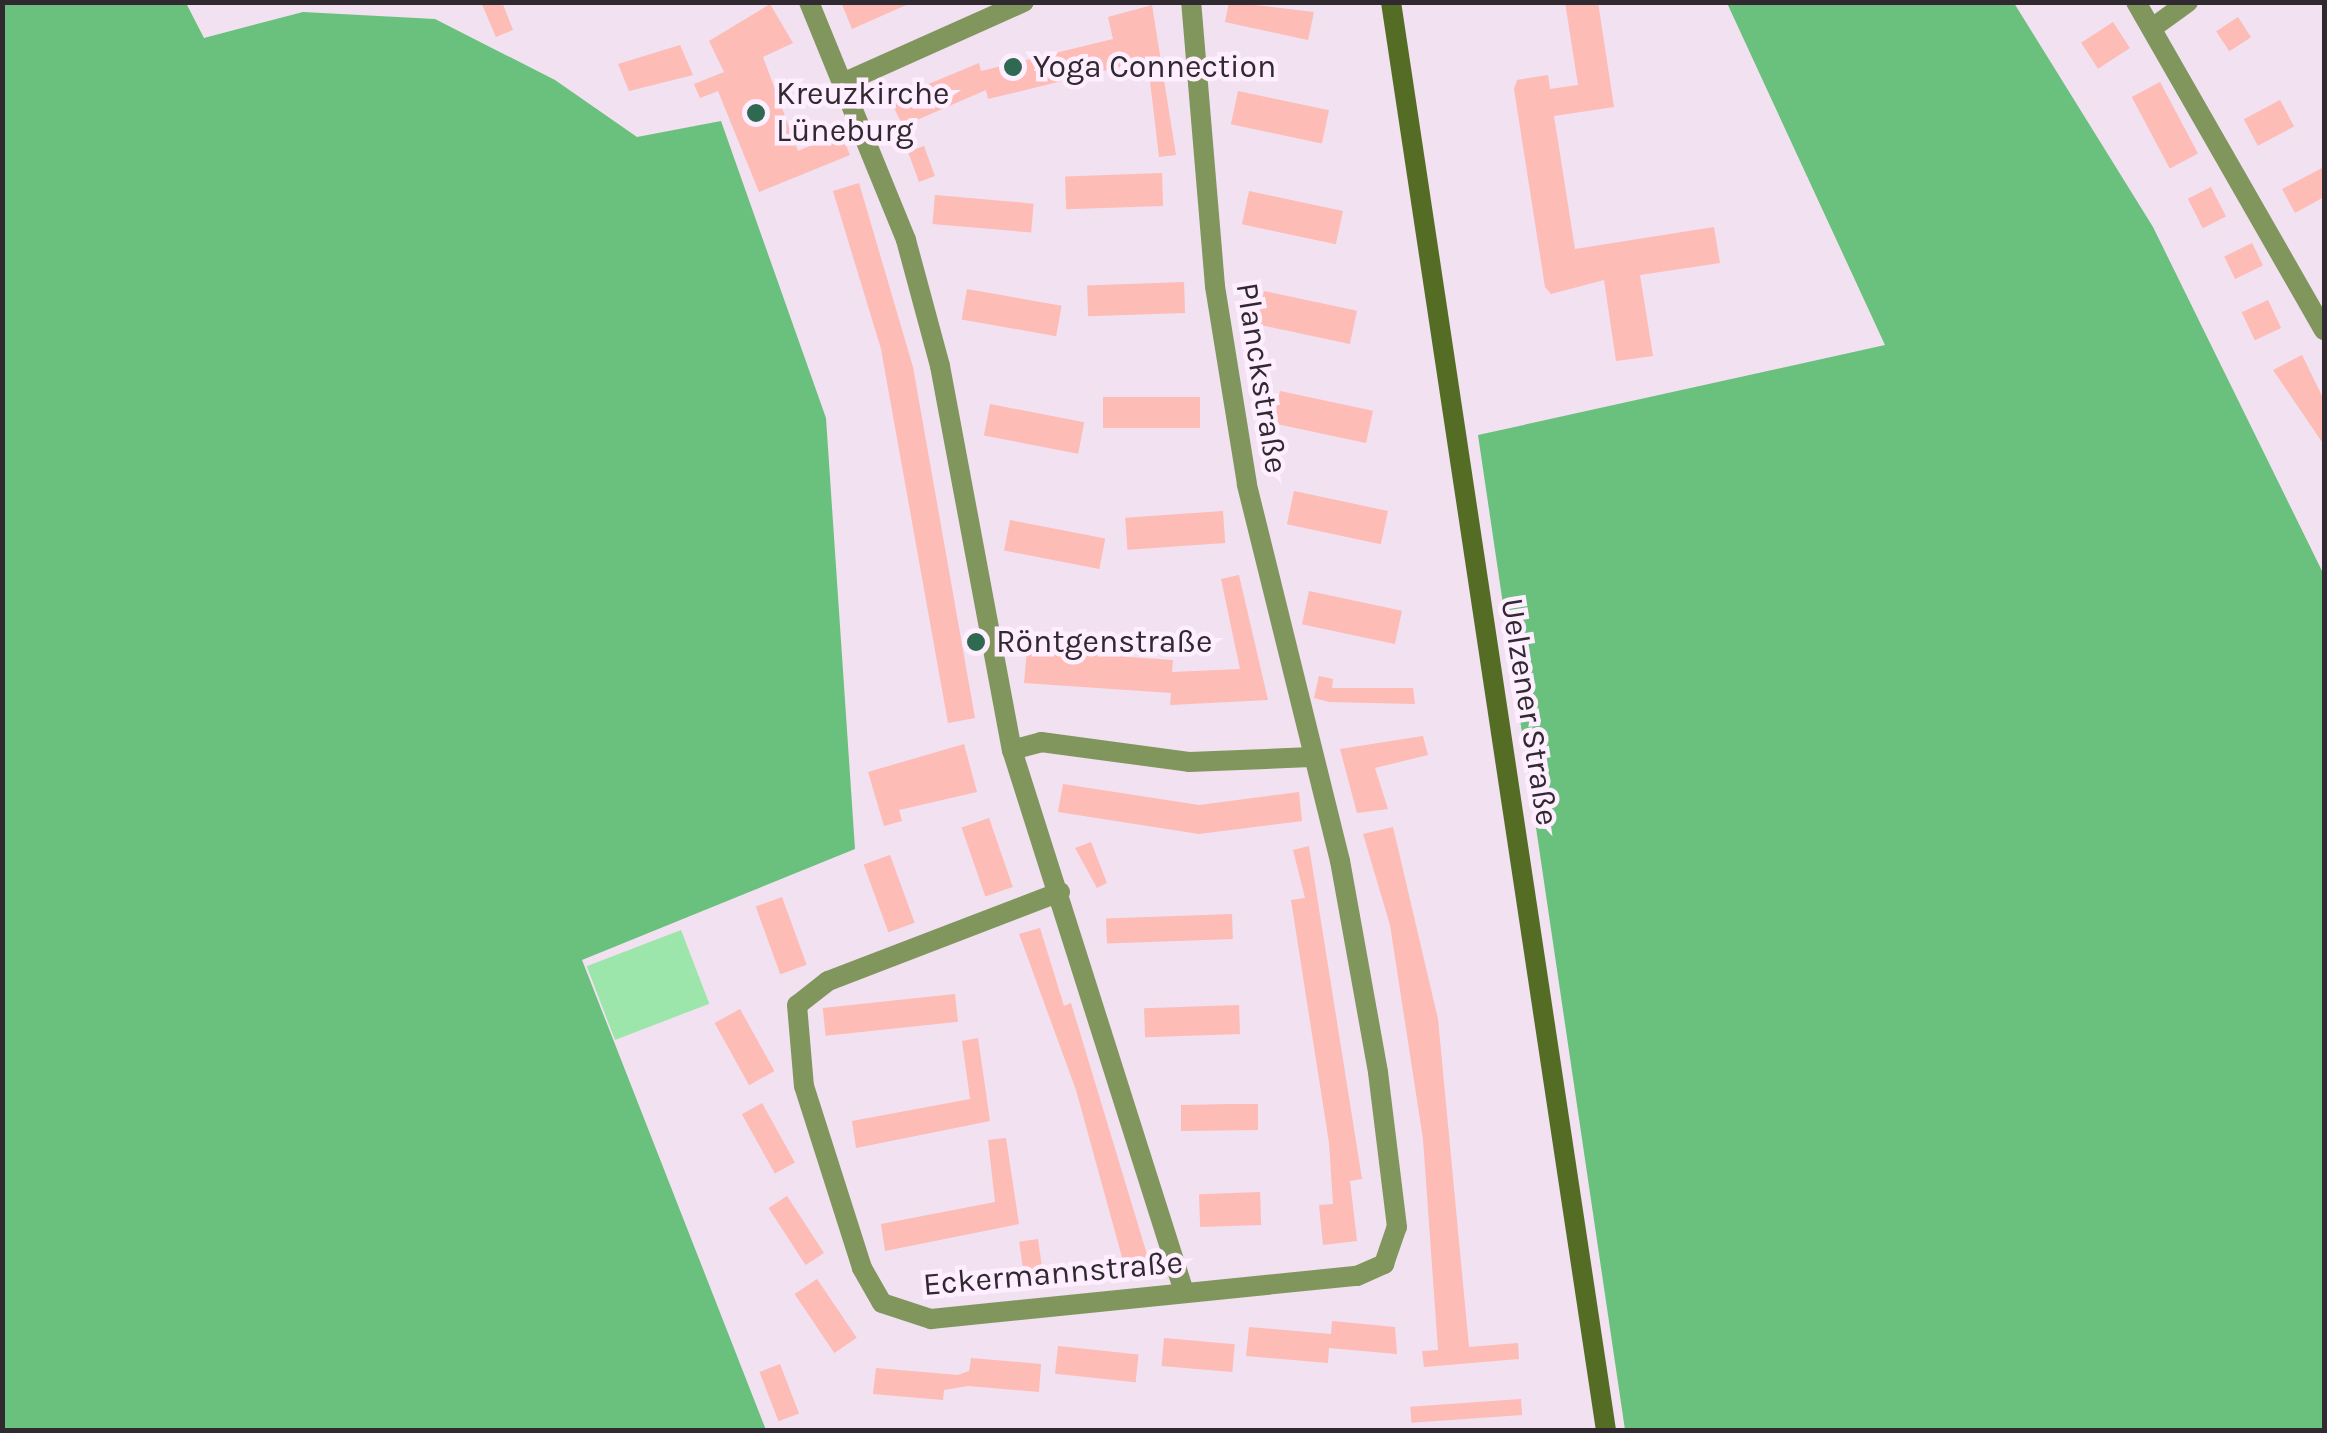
<!DOCTYPE html>
<html>
<head>
<meta charset="utf-8">
<style>
  body { margin:0 }
  #map { position:relative; width:2327px; height:1433px; overflow:hidden; background:#f1e1f1; font-family:Karla,sans-serif }
  div>[style] { position:absolute }
  [style*='--x'] { left:calc(var(--x)*1px); top:calc(var(--y)*1px); width:calc(var(--w)*1px); rotate:calc(var(--a)*1deg) }
  .green>* { inset:0; background:#9de6ab; transform-origin:0 0 }
  .forest>* { inset:0; background:#6ac07d }
  .building>* { inset:0; background:#fdbcb5; transform-origin:0 0 }
  .minor>* { height:20px; margin:-10px; padding:0 10px; transform-origin:10px; border-radius:10px; background:#81965d }
  .secondary>* { height:20px; margin:-10px; padding:0 10px; transform-origin:10px; border-radius:10px; background:#556c24 }
  .dots>* { width:28px; height:28px; translate:-50% -50%; box-sizing:border-box; border:5px solid #fef; border-radius:50% }
  span { translate:-50% -50%; white-space:nowrap; text-align:center; line-height:1.15; -webkit-text-stroke:9px #fef; paint-order:stroke }
  .poi-label { font-size:32px; color:#302a30 }
  .left { translate:0 -50%; text-align:left }
  .street-label { font-size:32px; color:#302a30 }
  .frame { position:absolute; inset:0; border:5px solid #302a30; pointer-events:none }
</style>
</head>
<body>
<div id="map">
  <div class="green">
    <i style="left:681px;top:930px;width:79px;height:101px;rotate:69deg"></i>
  </div>
  <div class="forest">
    <i style="clip-path:polygon(3px 2px,186px 3px,204px 38px,303px 12px,435px 19px,555px 80px,637px 137px,721px 121px,826px 418px,855px 849px,582px 960px,766px 1430px,3px 1430px)"></i>
    <i style="clip-path:polygon(1727px 3px,2014px 3px,2153px 227px,2324px 575px,2324px 1430px,1625px 1430px,1478px 435px,1885px 345px)"></i>
  </div>
  <div class="building">
    <i style="clip-path:polygon(481px 2px,502px 2px,513px 30px,496px 37px)"></i>
    <i style="clip-path:polygon(841px 2px,913px 2px,852px 29px)"></i>
    <i style="clip-path:polygon(1229px 2px,1314px 12px,1308px 40px,1225px 22px)"></i>
    <i style="clip-path:polygon(1565px 2px,1598px 2px,1614px 107px,1554px 116px,1575px 249px,1714px 227px,1720px 263px,1640px 275px,1653px 356px,1616px 361px,1604px 280px,1551px 294px,1545px 287px,1514px 89px,1517px 80px,1548px 75px,1550px 89px,1578px 85px)"></i>
    <i style="clip-path:polygon(770px 4px,793px 43px,763px 57px,798px 151px,841px 133px,850px 155px,759px 192px,718px 91px,700px 98px,694px 84px,724px 72px,709px 41px)"></i>
    <i style="clip-path:polygon(1152px 5px,1176px 155px,1159px 157px,1148px 64px,1140px 62px,988px 99px,986px 90px,903px 126px,890px 100px,979px 63px,981px 71px,1113px 39px,1108px 17px)"></i>
    <i style="left:2238px;top:17px;width:24px;height:26px;rotate:57deg"></i>
    <i style="left:2113px;top:22px;width:31px;height:38px;rotate:57deg"></i>
    <i style="clip-path:polygon(680px 45px,693px 75px,629px 91px,618px 64px)"></i>
    <i style="left:2160px;top:82px;width:81px;height:32px;rotate:62deg"></i>
    <i style="left:1238px;top:91px;width:93px;height:34px;rotate:12deg"></i>
    <i style="left:2280px;top:100px;width:30px;height:41px;rotate:62deg"></i>
    <i style="left:924px;top:146px;width:32px;height:17px;rotate:70deg"></i>
    <i style="clip-path:polygon(2324px 167px,2324px 197px,2295px 213px,2282px 189px)"></i>
    <i style="left:1162px;top:173px;width:33px;height:97px;rotate:88deg"></i>
    <i style="clip-path:polygon(859px 183px,913px 367px,975px 718px,948px 723px,881px 349px,833px 191px)"></i>
    <i style="left:2211px;top:187px;width:33px;height:26px;rotate:63deg"></i>
    <i style="left:1249px;top:191px;width:96px;height:34px;rotate:12deg"></i>
    <i style="left:935px;top:195px;width:99px;height:29px;rotate:5deg"></i>
    <i style="left:2252px;top:243px;width:25px;height:31px;rotate:64deg"></i>
    <i style="left:1184px;top:282px;width:31px;height:97px;rotate:88deg"></i>
    <i style="left:967px;top:289px;width:96px;height:31px;rotate:10deg"></i>
    <i style="left:1264px;top:291px;width:95px;height:34px;rotate:12deg"></i>
    <i style="left:2268px;top:300px;width:31px;height:29px;rotate:65deg"></i>
    <i style="clip-path:polygon(2302px 355px,2324px 400px,2324px 445px,2273px 370px)"></i>
    <i style="left:1280px;top:391px;width:95px;height:33px;rotate:12deg"></i>
    <i style="left:1200px;top:397px;width:31px;height:97px;rotate:90deg"></i>
    <i style="left:990px;top:404px;width:96px;height:32px;rotate:11deg"></i>
    <i style="left:1294px;top:491px;width:96px;height:34px;rotate:12deg"></i>
    <i style="left:1223px;top:511px;width:32px;height:98px;rotate:86deg"></i>
    <i style="left:1010px;top:520px;width:97px;height:31px;rotate:11deg"></i>
    <i style="clip-path:polygon(1239px 575px,1268px 700px,1170px 705px,1171px 693px,1024px 683px,1027px 650px,1173px 660px,1172px 672px,1240px 669px,1221px 579px)"></i>
    <i style="left:1309px;top:591px;width:95px;height:34px;rotate:12deg"></i>
    <i style="clip-path:polygon(1319px 676px,1333px 679px,1332px 688px,1413px 688px,1415px 704px,1329px 702px,1314px 698px)"></i>
    <i style="clip-path:polygon(1423px 736px,1428px 755px,1375px 768px,1388px 809px,1357px 813px,1340px 749px)"></i>
    <i style="clip-path:polygon(964px 744px,977px 792px,899px 810px,902px 821px,884px 826px,868px 772px)"></i>
    <i style="clip-path:polygon(1063px 784px,1199px 805px,1299px 792px,1302px 821px,1199px 834px,1058px 812px)"></i>
    <i style="left:989px;top:818px;width:73px;height:29px;rotate:71deg"></i>
    <i style="clip-path:polygon(1393px 827px,1438px 1019px,1469px 1347px,1518px 1343px,1519px 1359px,1424px 1367px,1422px 1351px,1438px 1350px,1423px 1139px,1390px 925px,1363px 834px)"></i>
    <i style="clip-path:polygon(1091px 842px,1107px 883px,1097px 888px,1075px 848px)"></i>
    <i style="clip-path:polygon(1309px 846px,1362px 1179px,1350px 1181px,1357px 1241px,1323px 1245px,1319px 1205px,1333px 1204px,1329px 1143px,1291px 900px,1305px 898px,1293px 850px)"></i>
    <i style="left:890px;top:855px;width:72px;height:28px;rotate:70deg"></i>
    <i style="left:782px;top:897px;width:72px;height:28px;rotate:70deg"></i>
    <i style="left:1232px;top:914px;width:25px;height:126px;rotate:88deg"></i>
    <i style="clip-path:polygon(1040px 928px,1064px 1006px,1071px 1003px,1149px 1261px,1125px 1268px,1076px 1090px,1019px 934px)"></i>
    <i style="left:955px;top:994px;width:28px;height:133px;rotate:84deg"></i>
    <i style="left:1239px;top:1005px;width:29px;height:95px;rotate:88deg"></i>
    <i style="left:740px;top:1009px;width:71px;height:29px;rotate:61deg"></i>
    <i style="clip-path:polygon(978px 1038px,990px 1121px,856px 1148px,852px 1121px,970px 1099px,962px 1041px)"></i>
    <i style="left:762px;top:1103px;width:68px;height:23px;rotate:61deg"></i>
    <i style="clip-path:polygon(1230px 1104px,1258px 1104px,1258px 1130px,1181px 1131px,1181px 1105px)"></i>
    <i style="clip-path:polygon(1006px 1138px,1019px 1224px,885px 1251px,881px 1224px,995px 1202px,988px 1140px)"></i>
    <i style="left:1260px;top:1192px;width:33px;height:61px;rotate:88deg"></i>
    <i style="left:787px;top:1196px;width:68px;height:22px;rotate:57deg"></i>
    <i style="left:1038px;top:1239px;width:42px;height:19px;rotate:82deg"></i>
    <i style="left:817px;top:1279px;width:71px;height:27px;rotate:56deg"></i>
    <i style="clip-path:polygon(1332px 1321px,1395px 1327px,1397px 1354px,1329px 1348px,1328px 1363px,1246px 1356px,1249px 1327px,1331px 1334px)"></i>
    <i style="left:1164px;top:1338px;width:71px;height:28px;rotate:5deg"></i>
    <i style="left:1058px;top:1346px;width:81px;height:28px;rotate:6deg"></i>
    <i style="clip-path:polygon(971px 1358px,1041px 1364px,1039px 1392px,968px 1386px,944px 1390px,943px 1400px,873px 1394px,876px 1368px,958px 1375px,969px 1371px)"></i>
    <i style="left:780px;top:1364px;width:53px;height:22px;rotate:69deg"></i>
    <i style="left:1521px;top:1399px;width:16px;height:111px;rotate:86deg"></i>
  </div>
  <div class="minor">
    <i style="--x:809;--y:2;--w:257;--a:67.8"></i>
    <i style="--x:906;--y:240;--w:131;--a:74.9"></i>
    <i style="--x:940;--y:366;--w:391;--a:79.4"></i>
    <i style="--x:1012;--y:750;--w:569;--a:72.39"></i>
    <i style="--x:2136;--y:2;--w:378;--a:60.2"></i>
    <i style="--x:2155;--y:26;--w:41;--a:-36"></i>
    <i style="--x:845;--y:82;--w:196;--a:-24.1"></i>
    <i style="--x:1012;--y:750;--w:30;--a:-15"></i>
    <i style="--x:1041;--y:742;--w:149;--a:7.7"></i>
    <i style="--x:1189;--y:762;--w:122;--a:-2.3"></i>
    <i style="--x:1060;--y:892;--w:248;--a:159"></i>
    <i style="--x:828;--y:981;--w:39;--a:142"></i>
    <i style="--x:797;--y:1005;--w:81;--a:85.1"></i>
    <i style="--x:804;--y:1086;--w:191;--a:72.3"></i>
    <i style="--x:862;--y:1268;--w:40;--a:60.3"></i>
    <i style="--x:882;--y:1303;--w:52;--a:18.1"></i>
    <i style="--x:931;--y:1319;--w:428;--a:-5.8"></i>
    <i style="--x:1357;--y:1276;--w:30;--a:-24"></i>
    <i style="--x:1384;--y:1264;--w:39;--a:-71"></i>
    <i style="--x:1397;--y:1227;--w:156;--a:-97"></i>
    <i style="--x:1378;--y:1072;--w:214;--a:-100.2"></i>
    <i style="--x:1340;--y:861;--w:388;--a:-103.9"></i>
    <i style="--x:1247;--y:484;--w:201;--a:-99.2"></i>
    <i style="--x:1215;--y:286;--w:285;--a:-94.8"></i>
  </div>
  <div class="secondary">
    <i style="--x:1391;--y:2;--w:1444;--a:81.44"></i>
  </div>
  <div class="dots">
    <i style="left:1013px;top:67px;background:#306951"></i>
    <i style="left:756px;top:113px;background:#306951"></i>
    <i style="left:976px;top:642px;background:#306951"></i>
  </div>
  <div class="poi-label">
    <span class="left" style="left:1033px;top:67px">Yoga Connection</span>
    <span class="left" style="left:776px;top:113px">Kreuzkirche<br>Lüneburg</span>
    <span class="left" style="left:996px;top:642px">Röntgenstraße</span>
  </div>
  <div class="street-label">
    <span style="left:1261px;top:378px;rotate:81deg">Planckstraße</span>
    <span style="left:1529px;top:712px;rotate:81deg">Uelzener Straße</span>
    <span style="left:1053px;top:1274px;rotate:-5deg">Eckermannstraße</span>
  </div>
  <div class="frame"></div>
</div>
</body>
</html>
